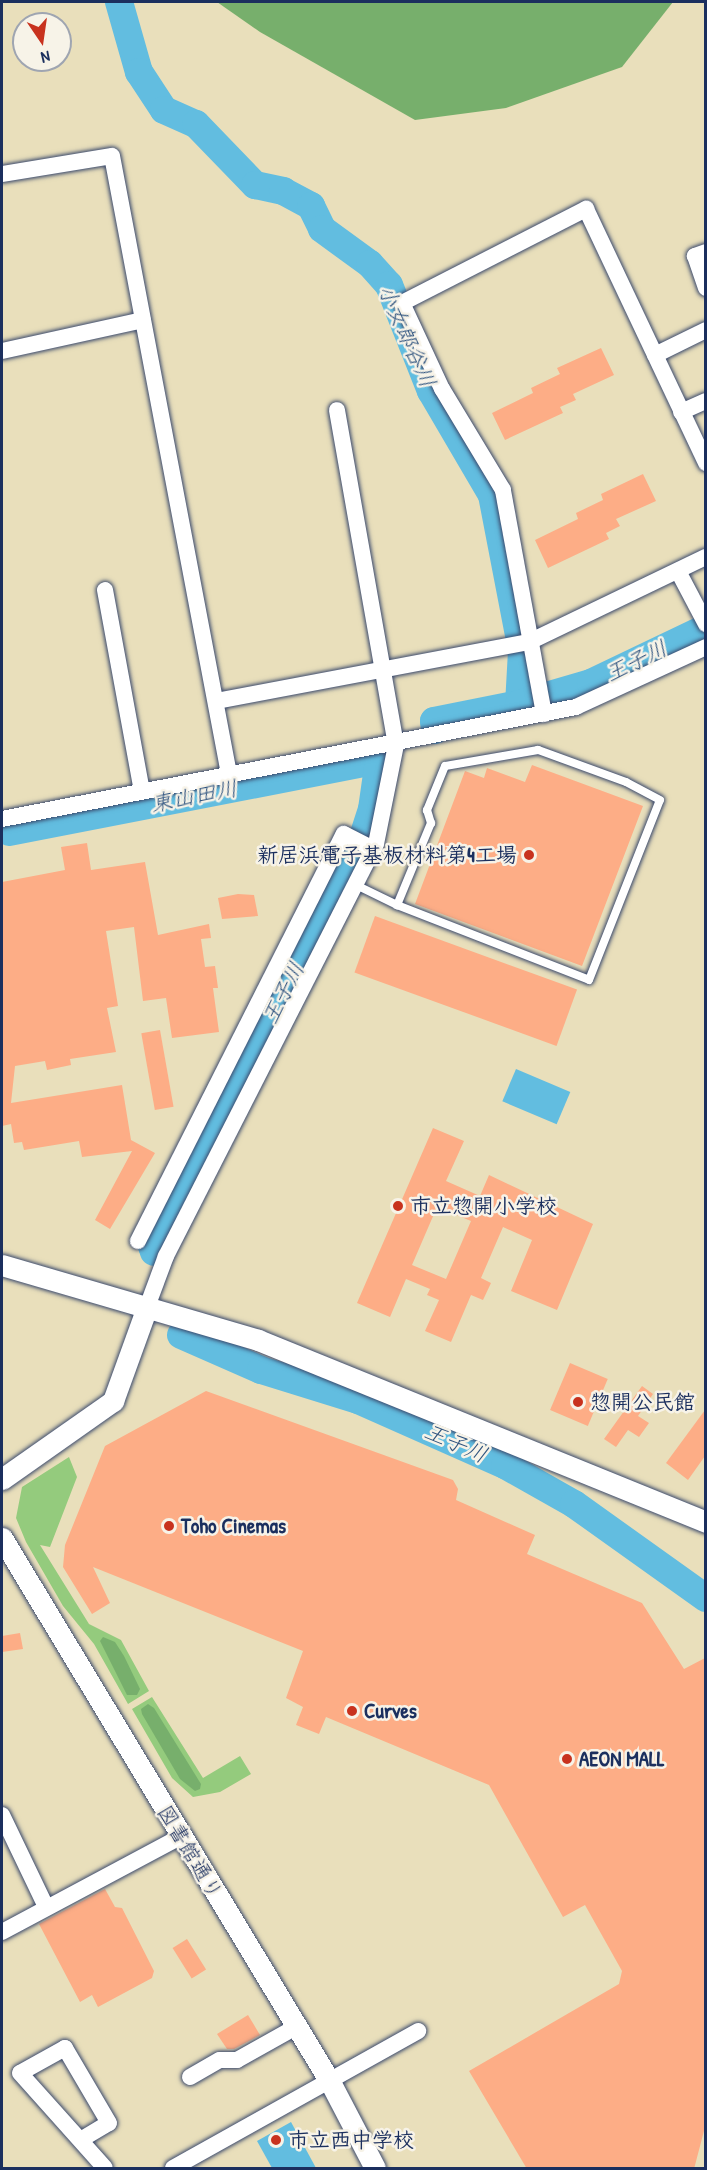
<!DOCTYPE html>
<html>
<head>
<meta charset="utf-8">
<style>
  body { margin:0 }
  #map { position:relative; width:707px; height:2170px; overflow:hidden; background:#e9dfbb; font-family:"Patrick Hand","Klee One",sans-serif }
  div>[style] { position:absolute }
  [style*='--x'] { left:calc(var(--x)*1px); top:calc(var(--y)*1px); width:calc(var(--w)*1px); rotate:calc(var(--a)*1deg) }
  .green>* { inset:0; background:#94cb7d }
  .forest>* { inset:0; background:#77af6c }
  .water>* { inset:0; background:#62bde0; transform-origin:0 0 }
  .river>* { height:28px; margin:-14px; padding:0 14px; transform-origin:14px; border-radius:14px; background:#62bde0 }
  .building>* { inset:0; background:#fdad86; transform-origin:0 0 }
  .roads { filter:drop-shadow(0 0 2px #3a496c) drop-shadow(0 0 2px #3a496c) }
  .service>* { height:8px; margin:-4px; padding:0 4px; transform-origin:4px; border-radius:4px; background:#fff }
  .minor>* { height:16px; margin:-8px; padding:0 8px; transform-origin:8px; border-radius:8px; background:#fff }
  .tertiary>* { height:21px; margin:-10.5px; padding:0 10.5px; transform-origin:10.5px; border-radius:10.5px; background:#fff }
  .dots>* { width:16px; height:16px; translate:-50% -50%; box-sizing:border-box; border:3px solid #f7f3e8; border-radius:50% }
  span { translate:-50% -50%; white-space:nowrap; text-align:center; line-height:1.15; -webkit-text-stroke:5px #f7f3e8; paint-order:stroke }
  .poi-label { font-size:21px; color:#1b2f5e; font-weight:700 }
  .right { translate:-100% -50%; text-align:right }
  .left { translate:0 -50%; text-align:left }
  .street-label { font-size:21px; color:#1b2f5e }
  .water-label { font-size:22px; color:#2d527e; font-style:italic }
  .frame { position:absolute; inset:0; border:3px solid #1b2f5e; pointer-events:none }
  .north { position:absolute; left:12px; top:12px; width:60px; height:60px; box-sizing:border-box; background:#f7f3e8; border:2px solid #9fa5b1; border-radius:50%; rotate:167deg; font-size:16px; font-weight:700; line-height:24px; text-align:center; color:#1b2f5e }
  .north::after { content:''; display:block; margin:auto; width:21px; height:27px; background:#c8321e; clip-path:polygon(50% 0,100% 100%,50% 72%,0 100%) }
</style>
</head>
<body>
<div id="map">
  <div class="green">
    <i style="clip-path:polygon(69px 1457px,77px 1477px,50px 1547px,40px 1545px,89px 1624px,121px 1640px,149px 1691px,128px 1704px,94px 1644px,63px 1606px,26px 1542px,16px 1518px,22px 1487px)"></i>
    <i style="clip-path:polygon(152px 1697px,203px 1778px,240px 1756px,251px 1774px,220px 1792px,193px 1797px,172px 1778px,132px 1709px)"></i>
  </div>
  <div class="forest">
    <i style="clip-path:polygon(217px 2px,673px 2px,622px 67px,506px 108px,415px 120px,260px 32px)"></i>
    <i style="clip-path:polygon(103px 1637px,115px 1642px,124px 1656px,140px 1689px,137px 1695px,127px 1695px,100px 1641px)"></i>
    <i style="clip-path:polygon(148px 1704px,154px 1708px,201px 1784px,200px 1789px,195px 1791px,180px 1779px,142px 1714px,141px 1709px)"></i>
  </div>
  <div class="water">
    <i style="left:516px;top:1069px;width:59px;height:35px;rotate:23deg"></i>
    <i style="clip-path:polygon(291px 2122px,316px 2168px,272px 2168px,257px 2141px)"></i>
  </div>
  <div class="river">
    <i style="--x:119;--y:2;--w:73;--a:74.1"></i>
    <i style="--x:139;--y:72;--w:45;--a:56.7"></i>
    <i style="--x:164;--y:110;--w:35;--a:24"></i>
    <i style="--x:196;--y:124;--w:85;--a:46"></i>
    <i style="--x:255;--y:185;--w:29;--a:12"></i>
    <i style="--x:283;--y:191;--w:32;--a:28"></i>
    <i style="--x:311;--y:206;--w:25;--a:64"></i>
    <i style="--x:322;--y:229;--w:59;--a:36.1"></i>
    <i style="--x:370;--y:264;--w:28;--a:48"></i>
    <i style="--x:389;--y:285;--w:114;--a:68.4"></i>
    <i style="--x:431;--y:391;--w:121;--a:59.6"></i>
    <i style="--x:492;--y:495;--w:159;--a:79.1"></i>
    <i style="--x:522;--y:651;--w:53;--a:93.2"></i>
    <i style="--x:435;--y:730;--w:9;--a:-96"></i>
    <i style="--x:434;--y:721;--w:87;--a:-11.3"></i>
    <i style="--x:519;--y:704;--w:75;--a:-16.3"></i>
    <i style="--x:591;--y:683;--w:127;--a:-25.6"></i>
    <i style="--x:9;--y:832;--w:377;--a:-11"></i>
    <i style="--x:379;--y:760;--w:49;--a:98.1"></i>
    <i style="--x:372;--y:809;--w:36;--a:108"></i>
    <i style="--x:361;--y:843;--w:454;--a:117.4"></i>
    <i style="--x:152;--y:1246;--w:6;--a:72"></i>
    <i style="--x:181;--y:1335;--w:87;--a:23.6"></i>
    <i style="--x:261;--y:1370;--w:102;--a:17.2"></i>
    <i style="--x:358;--y:1400;--w:161;--a:23.9"></i>
    <i style="--x:505;--y:1465;--w:79;--a:29.5"></i>
    <i style="--x:574;--y:1504;--w:162;--a:35.5"></i>
  </div>
  <div class="building">
    <i style="clip-path:polygon(601px 348px,614px 375px,573px 394px,576px 400px,560px 407px,563px 413px,505px 440px,492px 413px,533px 393px,531px 388px,560px 374px,557px 368px)"></i>
    <i style="clip-path:polygon(643px 474px,656px 501px,616px 519px,620px 526px,606px 533px,609px 539px,548px 568px,535px 540px,578px 519px,576px 513px,603px 500px,601px 494px)"></i>
    <i style="clip-path:polygon(532px 765px,643px 806px,582px 966px,415px 904px,465px 771px,484px 778px,487px 768px,525px 782px)"></i>
    <i style="clip-path:polygon(87px 843px,91px 870px,145px 862px,158px 935px,209px 924px,211px 938px,201px 939px,205px 967px,215px 966px,218px 988px,213px 988px,219px 1032px,172px 1038px,166px 998px,143px 1001px,134px 927px,106px 931px,118px 1006px,107px 1008px,116px 1052px,70px 1059px,71px 1065px,47px 1070px,45px 1061px,15px 1066px,11px 1103px,122px 1085px,131px 1140px,155px 1153px,110px 1229px,95px 1220px,132px 1151px,82px 1157px,79px 1141px,24px 1150px,22px 1142px,14px 1143px,11px 1124px,2px 1126px,2px 882px,65px 870px,61px 847px)"></i>
    <i style="clip-path:polygon(238px 894px,254px 895px,258px 916px,222px 919px,218px 898px)"></i>
    <i style="left:375px;top:916px;width:215px;height:60px;rotate:20deg"></i>
    <i style="left:160px;top:1030px;width:78px;height:19px;rotate:80deg"></i>
    <i style="clip-path:polygon(evenodd,433px 1128px,464px 1141px,446px 1181px,480px 1196px,489px 1175px,593px 1224px,557px 1310px,511px 1291px,532px 1240px,503px 1227px,481px 1278px,491px 1283px,483px 1300px,471px 1295px,451px 1342px,425px 1331px,439px 1300px,427px 1295px,430px 1289px,406px 1279px,390px 1317px,357px 1303px,433px 1128px,437px 1207px,471px 1221px,446px 1279px,412px 1265px,437px 1207px)"></i>
    <i style="left:570px;top:1363px;width:41px;height:51px;rotate:23deg"></i>
    <i style="clip-path:polygon(642px 1386px,653px 1394px,638px 1416px,649px 1423px,639px 1437px,628px 1430px,616px 1447px,604px 1439px)"></i>
    <i style="clip-path:polygon(206px 1391px,453px 1480px,458px 1489px,456px 1500px,535px 1535px,527px 1554px,642px 1603px,684px 1669px,705px 1658px,705px 2127px,694px 2169px,527px 2169px,469px 2071px,619px 1984px,622px 1971px,585px 1905px,563px 1917px,489px 1785px,326px 1717px,319px 1734px,296px 1725px,303px 1707px,286px 1698px,303px 1651px,93px 1567px,110px 1603px,92px 1614px,63px 1567px,65px 1545px,105px 1446px)"></i>
    <i style="clip-path:polygon(705px 1410px,705px 1456px,688px 1480px,666px 1463px)"></i>
    <i style="clip-path:polygon(20px 1633px,23px 1649px,2px 1652px,2px 1636px)"></i>
    <i style="clip-path:polygon(105px 1889px,115px 1907px,122px 1908px,154px 1971px,152px 1978px,98px 2007px,92px 1995px,80px 2002px,39px 1924px)"></i>
    <i style="left:187px;top:1939px;width:36px;height:17px;rotate:58deg"></i>
    <i style="clip-path:polygon(248px 2015px,260px 2035px,234px 2049px,227px 2049px,217px 2034px)"></i>
  </div>
  <div class="roads">
    <div class="service">
      <i style="--x:356;--y:885;--w:46;--a:26"></i>
      <i style="--x:397;--y:905;--w:206;--a:21.3"></i>
      <i style="--x:589;--y:980;--w:193;--a:-68.5"></i>
      <i style="--x:660;--y:800;--w:38;--a:-152"></i>
      <i style="--x:626;--y:782;--w:94;--a:-160"></i>
      <i style="--x:538;--y:750;--w:94;--a:170.2"></i>
      <i style="--x:445;--y:766;--w:48;--a:112.2"></i>
      <i style="--x:427;--y:810;--w:14;--a:73"></i>
      <i style="--x:431;--y:823;--w:89;--a:112.5"></i>
    </div>
    <div class="minor">
      <i style="--x:2;--y:174;--w:111;--a:-9.3"></i>
      <i style="--x:112;--y:156;--w:629;--a:79.28"></i>
      <i style="--x:706;--y:252;--w:12;--a:160"></i>
      <i style="--x:695;--y:256;--w:34;--a:71"></i>
      <i style="--x:2;--y:351;--w:144;--a:-12.4"></i>
      <i style="--x:655;--y:355;--w:57;--a:-26.1"></i>
      <i style="--x:681;--y:412;--w:27;--a:-24"></i>
      <i style="--x:678;--y:571;--w:60;--a:62.2"></i>
      <i style="--x:105;--y:590;--w:205;--a:79.6"></i>
      <i style="--x:217;--y:701;--w:318;--a:-10.7"></i>
      <i style="--x:529;--y:642;--w:196;--a:-25.7"></i>
      <i style="--x:544;--y:714;--w:228;--a:-100.4"></i>
      <i style="--x:503;--y:490;--w:118;--a:-121.1"></i>
      <i style="--x:442;--y:389;--w:95;--a:-114.9"></i>
      <i style="--x:402;--y:303;--w:207;--a:-27.1"></i>
      <i style="--x:586;--y:209;--w:281;--a:64.7"></i>
      <i style="--x:2;--y:819;--w:585;--a:-11.04"></i>
      <i style="--x:576;--y:707;--w:143;--a:-24.8"></i>
      <i style="--x:138;--y:1241;--w:456;--a:-63.2"></i>
      <i style="--x:344;--y:834;--w:34;--a:27"></i>
      <i style="--x:147;--y:1307;--w:54;--a:-69.6"></i>
      <i style="--x:166;--y:1256;--w:462;--a:-63"></i>
      <i style="--x:376;--y:844;--w:101;--a:-78.6"></i>
      <i style="--x:396;--y:745;--w:340;--a:-100"></i>
      <i style="--x:2;--y:1815;--w:102;--a:64.4"></i>
      <i style="--x:2;--y:1932;--w:202;--a:-28.1"></i>
      <i style="--x:190;--y:2077;--w:34;--a:-30"></i>
      <i style="--x:220;--y:2060;--w:17;--a:0"></i>
      <i style="--x:237;--y:2060;--w:68;--a:-29.2"></i>
      <i style="--x:82;--y:2139;--w:31;--a:-31"></i>
      <i style="--x:109;--y:2123;--w:87;--a:-120.4"></i>
      <i style="--x:65;--y:2048;--w:51;--a:150.9"></i>
      <i style="--x:20;--y:2073;--w:127;--a:48.2"></i>
      <i style="--x:173;--y:2168;--w:281;--a:-29.2"></i>
    </div>
    <div class="tertiary">
      <i style="--x:2;--y:1265;--w:267;--a:16.3"></i>
      <i style="--x:258;--y:1340;--w:484;--a:22.1"></i>
      <i style="--x:2;--y:1479;--w:136;--a:-35.1"></i>
      <i style="--x:113;--y:1401;--w:100;--a:-70.1"></i>
      <i style="--x:2;--y:1538;--w:633;--a:58.9"></i>
      <i style="--x:329;--y:2080;--w:99;--a:62.4"></i>
    </div>
  </div>
  <div class="dots">
    <i style="left:529px;top:855px;background:#c8321e"></i>
    <i style="left:398px;top:1206px;background:#c8321e"></i>
    <i style="left:578px;top:1402px;background:#c8321e"></i>
    <i style="left:169px;top:1526px;background:#c8321e"></i>
    <i style="left:352px;top:1711px;background:#c8321e"></i>
    <i style="left:567px;top:1759px;background:#c8321e"></i>
    <i style="left:276px;top:2140px;background:#c8321e"></i>
  </div>
  <div class="poi-label">
    <span class="right" style="left:517px;top:855px">新居浜電子基板材料第4工場</span>
    <span class="left" style="left:410px;top:1206px">市立惣開小学校</span>
    <span class="left" style="left:590px;top:1402px">惣開公民館</span>
    <span class="left" style="left:181px;top:1526px">Toho Cinemas</span>
    <span class="left" style="left:364px;top:1711px">Curves</span>
    <span class="left" style="left:579px;top:1759px">AEON MALL</span>
    <span class="left" style="left:288px;top:2140px">市立西中学校</span>
  </div>
  <div class="street-label">
    <span style="left:190px;top:1852px;rotate:59deg">図書館通り</span>
  </div>
  <div class="water-label">
    <span style="left:407px;top:336px;rotate:66deg">小女郎谷川</span>
    <span style="left:636px;top:661px;rotate:-26deg">王子川</span>
    <span style="left:194px;top:796px;rotate:-11deg">東山田川</span>
    <span style="left:283px;top:993px;rotate:-63deg">王子川</span>
    <span style="left:456px;top:1443px;rotate:24deg">王子川</span>
  </div>
  <div class="frame"></div>
  <div class="north">N</div>
</div>
</body>
</html>
